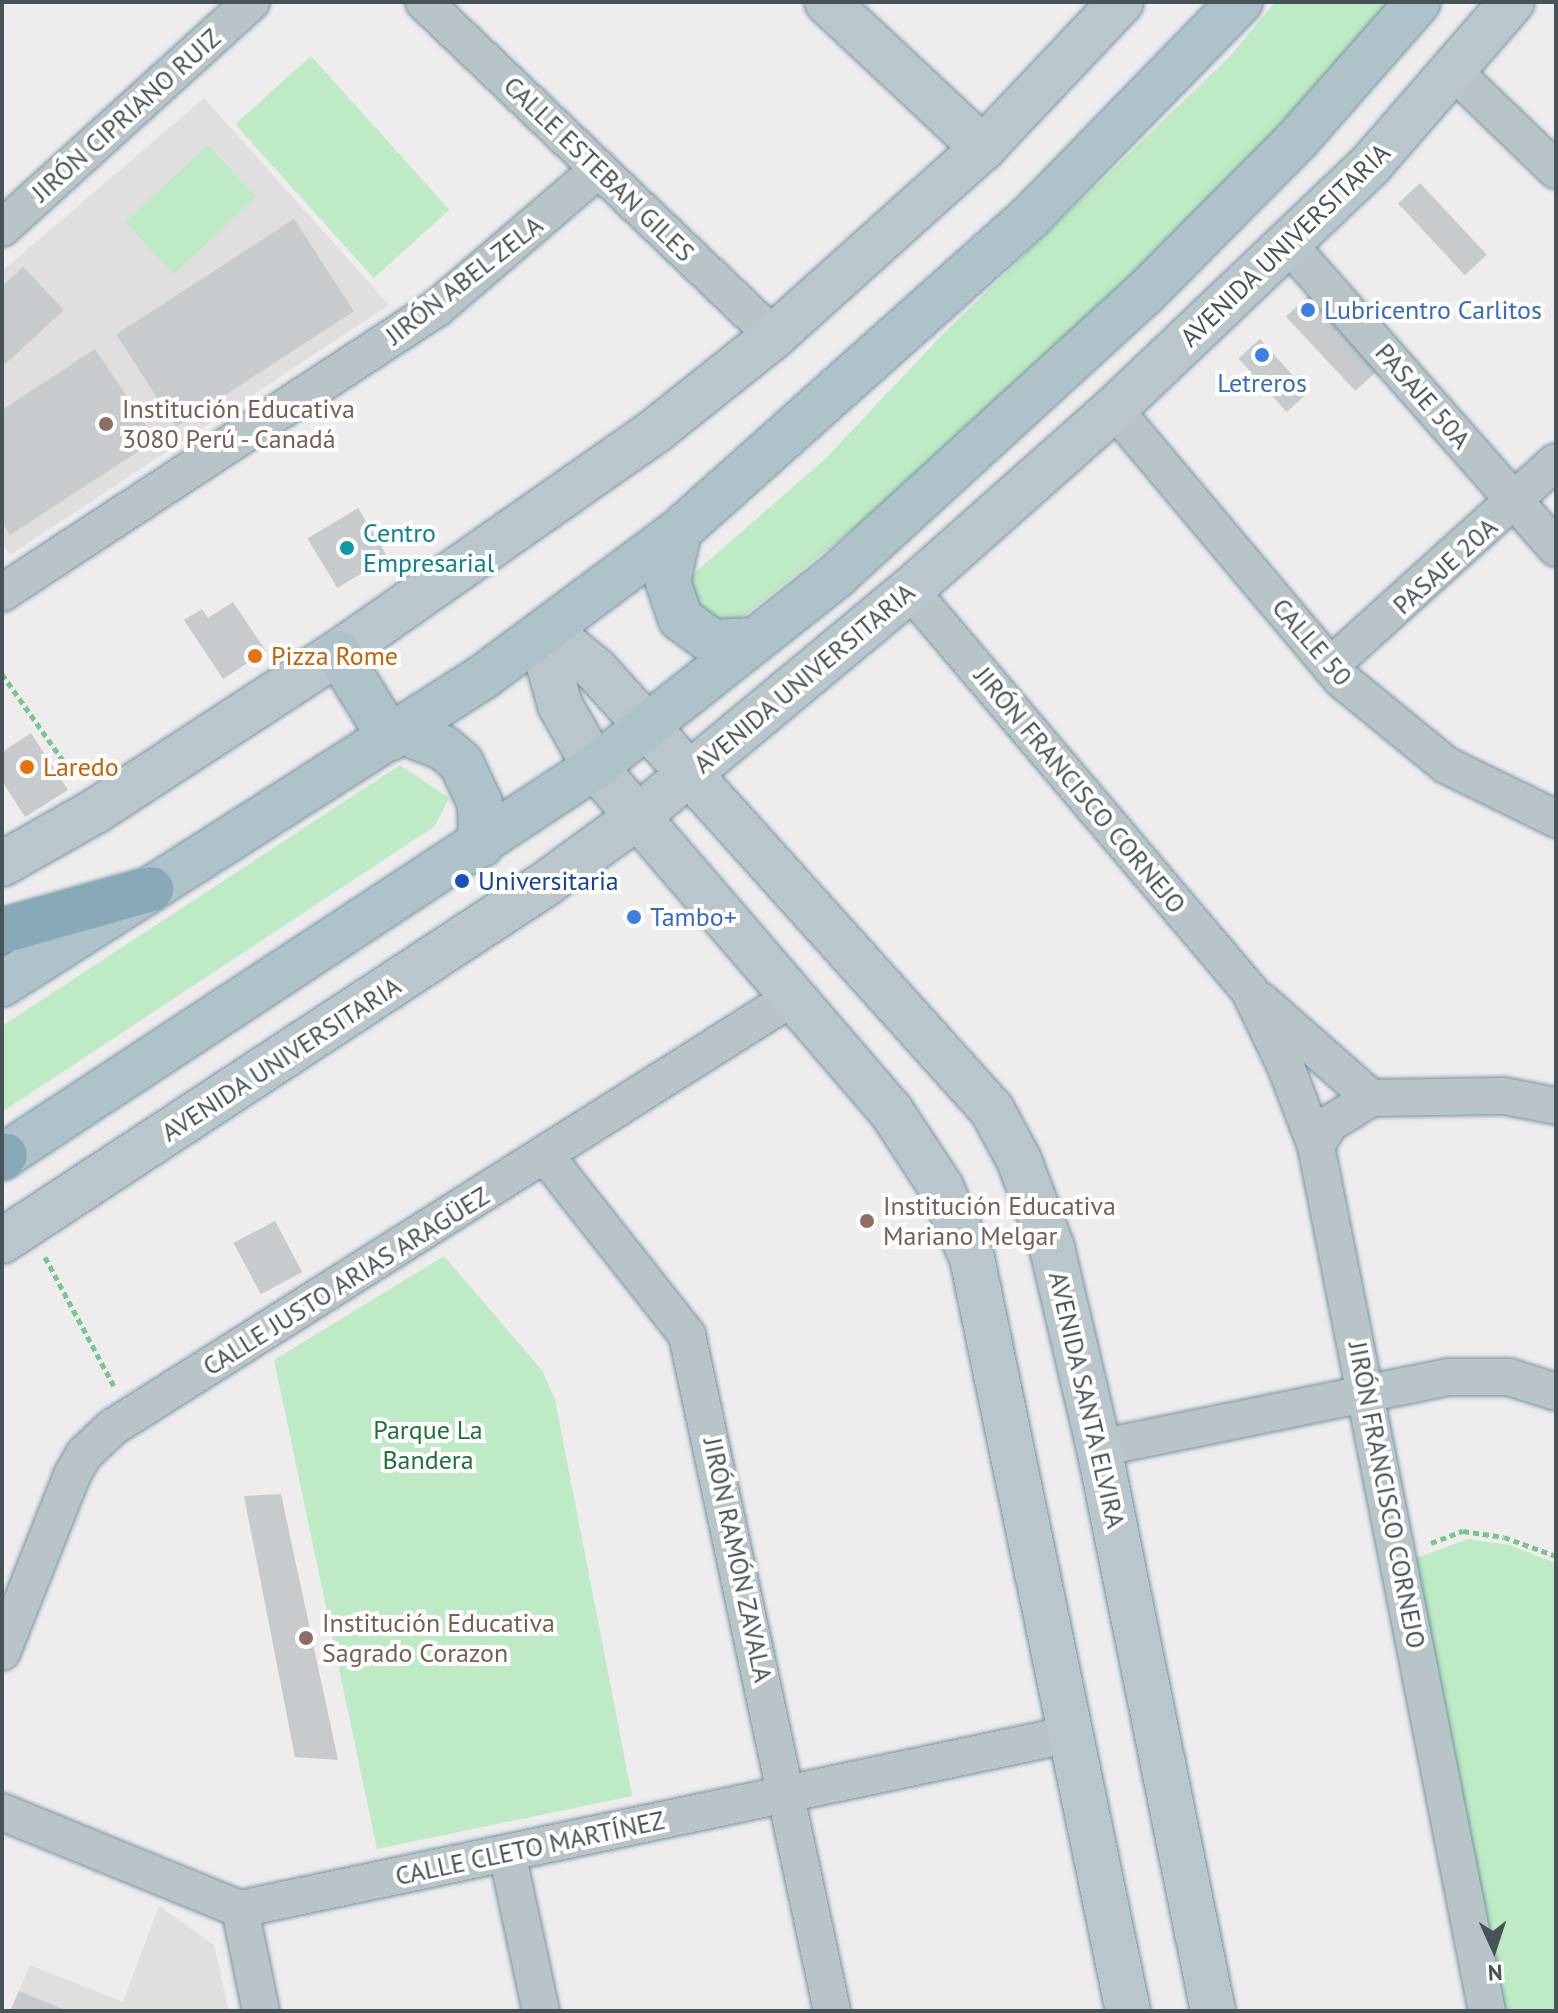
<!DOCTYPE html>
<html>
<head>
<meta charset="utf-8">
<style>
  body { margin:0 }
  #map { position:relative; width:1558px; height:2013px; overflow:hidden; background:#efeced; font-family:"PT Sans",sans-serif }
  div>[style] { position:absolute }
  [style*='--x'] { left:calc(var(--x)*1px); top:calc(var(--y)*1px); width:calc(var(--w)*1px); rotate:calc(var(--a)*1deg) }
  .education>* { inset:0; background:#e0dede }
  .green>* { inset:0; background:#beeac5; transform-origin:0 0 }
  .building>* { inset:0; background:#c7cbce; transform-origin:0 0 }
  .path>* { height:5px; margin-top:-2.5px; transform-origin:0; background:repeating-linear-gradient(90deg,#79c58f 0 6px,transparent 0 10px) }
  .roads { filter:drop-shadow(0 0 2px #7395a3) drop-shadow(0 0 2px #7395a3) }
  .street>* { height:36px; margin:-18px; padding:0 18px; transform-origin:18px; border-radius:18px; background:#b9c4c8 }
  .secondary>* { height:44px; margin:-22px; padding:0 22px; transform-origin:22px; border-radius:22px; background:#b9c7cd }
  .primary>* { height:44px; margin:-22px; padding:0 22px; transform-origin:22px; border-radius:22px; background:#aec2c9 }
  .highway>* { height:44px; margin:-22px; padding:0 22px; transform-origin:22px; border-radius:22px; background:#88aab8 }
  .dots>* { width:22px; height:22px; translate:-50% -50%; box-sizing:border-box; border:4px solid #fff; border-radius:50% }
  span { translate:-50% -50%; white-space:nowrap; text-align:center; line-height:1.15; -webkit-text-stroke:8px #fff; paint-order:stroke }
  .street-label { font-size:26px; color:#465458 }
  .shop-label { font-size:26px; color:#366cbe }
  .left { translate:0 -50%; text-align:left }
  .education-label { font-size:26px; color:#785e54 }
  .culture-label { font-size:26px; color:#0d838f }
  .food-label { font-size:26px; color:#c56008 }
  .transit-label { font-size:26px; color:#164399 }
  .park-label { font-size:26px; color:#1e7236 }
  .frame { position:absolute; inset:0; border:4px solid #465458; pointer-events:none }
  .north { position:absolute; left:1454px; top:1909px; width:80px; height:80px; -webkit-text-stroke:6px #fff; paint-order:stroke; rotate:177deg; font-size:22px; font-weight:700; line-height:32px; text-align:center; color:#465458 }
  .north::after { content:''; display:block; margin:auto; width:28px; height:36px; background:#465458; clip-path:polygon(50% 0,100% 100%,50% 72%,0 100%) }
</style>
</head>
<body>
<div id="map">
  <div class="education">
    <i style="clip-path:polygon(204px 98px,389px 305px,10px 555px,2px 542px,2px 271px)"></i>
    <i style="clip-path:polygon(159px 1906px,214px 1945px,229px 2011px,10px 2011px,30px 1965px,123px 2002px)"></i>
  </div>
  <div class="green">
    <i style="clip-path:polygon(1275px 2px,1394px 2px,1302px 112px,1026px 379px,882px 506px,726px 630px,714px 631px,683px 583px,824px 460px,945px 332px,1231px 55px)"></i>
    <i style="left:311px;top:56px;width:207px;height:102px;rotate:48deg"></i>
    <i style="left:208px;top:145px;width:71px;height:113px;rotate:47deg"></i>
    <i style="clip-path:polygon(400px 765px,449px 798px,435px 826px,2px 1112px,2px 1026px)"></i>
    <i style="clip-path:polygon(444px 1256px,542px 1370px,555px 1400px,632px 1796px,377px 1849px,274px 1360px)"></i>
    <i style="clip-path:polygon(1468px 1539px,1509px 1545px,1556px 1563px,1556px 2011px,1494px 2011px,1411px 1560px)"></i>
  </div>
  <div class="building">
    <i style="left:1420px;top:183px;width:98px;height:30px;rotate:47deg"></i>
    <i style="left:294px;top:219px;width:110px;height:212px;rotate:57deg"></i>
    <i style="clip-path:polygon(23px 267px,64px 310px,2px 367px,2px 286px)"></i>
    <i style="left:1310px;top:294px;width:102px;height:33px;rotate:47deg"></i>
    <i style="left:1260px;top:339px;width:72px;height:29px;rotate:48deg"></i>
    <i style="clip-path:polygon(95px 349px,156px 440px,10px 535px,2px 522px,2px 410px)"></i>
    <i style="left:358px;top:508px;width:58px;height:59px;rotate:59deg"></i>
    <i style="clip-path:polygon(233px 602px,266px 651px,223px 679px,184px 620px,202px 609px,208px 618px)"></i>
    <i style="clip-path:polygon(31px 733px,68px 790px,25px 817px,2px 781px,2px 752px)"></i>
    <i style="left:275px;top:1221px;width:58px;height:47px;rotate:62deg"></i>
    <i style="clip-path:polygon(281px 1494px,338px 1760px,295px 1757px,244px 1496px)"></i>
    <i style="clip-path:polygon(19px 1991px,68px 2011px,10px 2011px)"></i>
  </div>
  <div class="path">
    <i style="--x:2;--y:674;--w:128;--a:54.8"></i>
    <i style="--x:45;--y:1257;--w:146;--a:61.9"></i>
    <i style="--x:1431;--y:1543;--w:34;--a:-21"></i>
    <i style="--x:1463;--y:1531;--w:41;--a:8.3"></i>
    <i style="--x:1504;--y:1537;--w:55;--a:20.1"></i>
  </div>
  <div class="roads">
    <div class="street">
      <i style="--x:424;--y:2;--w:484;--a:43.7"></i>
      <i style="--x:1451;--y:69;--w:146;--a:43.9"></i>
      <i style="--x:2;--y:228;--w:336;--a:-42.2"></i>
      <i style="--x:1289;--y:245;--w:404;--a:48.6"></i>
      <i style="--x:1114;--y:409;--w:353;--a:49.9"></i>
      <i style="--x:1341;--y:679;--w:136;--a:39.3"></i>
      <i style="--x:1446;--y:765;--w:123;--a:26.1"></i>
      <i style="--x:910;--y:590;--w:524;--a:49.72"></i>
      <i style="--x:1249;--y:990;--w:85;--a:64.3"></i>
      <i style="--x:1286;--y:1067;--w:85;--a:69.2"></i>
      <i style="--x:1316;--y:1146;--w:882;--a:78.82"></i>
      <i style="--x:2;--y:593;--w:520;--a:-33.23"></i>
      <i style="--x:437;--y:308;--w:213;--a:-40.6"></i>
      <i style="--x:1330;--y:666;--w:304;--a:-42.1"></i>
      <i style="--x:1261;--y:1001;--w:147;--a:41.4"></i>
      <i style="--x:1316;--y:1146;--w:26;--a:-59"></i>
      <i style="--x:1329;--y:1124;--w:49;--a:-31.8"></i>
      <i style="--x:1371;--y:1098;--w:133;--a:-0.9"></i>
      <i style="--x:1504;--y:1096;--w:53;--a:10.9"></i>
      <i style="--x:545;--y:1155;--w:229;--a:51.7"></i>
      <i style="--x:687;--y:1335;--w:691;--a:77.89"></i>
      <i style="--x:1099;--y:1448;--w:357;--a:-11.5"></i>
      <i style="--x:1449;--y:1377;--w:60;--a:0"></i>
      <i style="--x:1509;--y:1377;--w:49;--a:17.7"></i>
      <i style="--x:2;--y:1652;--w:190;--a:-68.4"></i>
      <i style="--x:72;--y:1475;--w:24;--a:-60"></i>
      <i style="--x:84;--y:1454;--w:40;--a:-43"></i>
      <i style="--x:113;--y:1427;--w:805;--a:-32.31"></i>
      <i style="--x:2;--y:1812;--w:257;--a:22.2"></i>
      <i style="--x:240;--y:1909;--w:849;--a:-11.89"></i>
      <i style="--x:507;--y:1853;--w:162;--a:77.9"></i>
      <i style="--x:240;--y:1909;--w:104;--a:78.4"></i>
    </div>
    <div class="secondary">
      <i style="--x:827;--y:2;--w:214;--a:43.1"></i>
      <i style="--x:549;--y:631;--w:62;--a:39.8"></i>
      <i style="--x:597;--y:671;--w:591;--a:48.02"></i>
      <i style="--x:992;--y:1110;--w:57;--a:61.6"></i>
      <i style="--x:1019;--y:1160;--w:94;--a:69.4"></i>
      <i style="--x:1052;--y:1248;--w:205;--a:76.8"></i>
      <i style="--x:1099;--y:1448;--w:574;--a:78.55"></i>
      <i style="--x:541;--y:637;--w:71;--a:74.4"></i>
      <i style="--x:560;--y:705;--w:71;--a:60.6"></i>
      <i style="--x:595;--y:767;--w:454;--a:49.3"></i>
      <i style="--x:891;--y:1111;--w:91;--a:56.7"></i>
      <i style="--x:941;--y:1187;--w:77;--a:66.4"></i>
      <i style="--x:972;--y:1258;--w:769;--a:78.3"></i>
      <i style="--x:2;--y:864;--w:109;--a:-29.6"></i>
      <i style="--x:97;--y:810;--w:288;--a:-33.1"></i>
      <i style="--x:338;--y:653;--w:387;--a:-35"></i>
      <i style="--x:655;--y:431;--w:152;--a:-38.6"></i>
      <i style="--x:774;--y:336;--w:281;--a:-42"></i>
      <i style="--x:983;--y:148;--w:201;--a:-46.6"></i>
      <i style="--x:2;--y:1241;--w:648;--a:-33.3"></i>
      <i style="--x:544;--y:885;--w:114;--a:-36.1"></i>
      <i style="--x:636;--y:818;--w:356;--a:-39.8"></i>
      <i style="--x:910;--y:590;--w:273;--a:-41.6"></i>
      <i style="--x:1114;--y:409;--w:355;--a:-43.6"></i>
      <i style="--x:1371;--y:164;--w:215;--a:-49"></i>
    </div>
    <div class="primary">
      <i style="--x:679;--y:531;--w:52;--a:102.2"></i>
      <i style="--x:668;--y:582;--w:39;--a:71"></i>
      <i style="--x:681;--y:619;--w:39;--a:36"></i>
      <i style="--x:713;--y:642;--w:41;--a:-2.8"></i>
      <i style="--x:338;--y:653;--w:100;--a:58.5"></i>
      <i style="--x:401;--y:731;--w:46;--a:21.6"></i>
      <i style="--x:444;--y:748;--w:23;--a:41"></i>
      <i style="--x:461;--y:763;--w:44;--a:64.6"></i>
      <i style="--x:480;--y:803;--w:42;--a:88.6"></i>
      <i style="--x:2;--y:984;--w:571;--a:-32.55"></i>
      <i style="--x:483;--y:677;--w:244;--a:-36.7"></i>
      <i style="--x:679;--y:531;--w:471;--a:-41.8"></i>
      <i style="--x:1030;--y:217;--w:301;--a:-45.7"></i>
      <i style="--x:2;--y:1157;--w:710;--a:-33.33"></i>
      <i style="--x:595;--y:767;--w:309;--a:-38.4"></i>
      <i style="--x:837;--y:575;--w:416;--a:-42.5"></i>
      <i style="--x:1144;--y:294;--w:216;--a:-45.2"></i>
      <i style="--x:1296;--y:141;--w:185;--a:-48.7"></i>
    </div>
    <div class="highway">
      <i style="--x:2;--y:931;--w:155;--a:-15.7"></i>
      <i style="--x:2;--y:1158;--w:4;--a:-45"></i>
    </div>
  </div>
  <div class="dots">
    <i style="left:1308px;top:310px;background:#3f7fe0"></i>
    <i style="left:1262px;top:355px;background:#3f7fe0"></i>
    <i style="left:106px;top:424px;background:#8d6e63"></i>
    <i style="left:347px;top:548px;background:#0f9aa8"></i>
    <i style="left:255px;top:656px;background:#e8710a"></i>
    <i style="left:27px;top:767px;background:#e8710a"></i>
    <i style="left:462px;top:881px;background:#1a4fb4"></i>
    <i style="left:634px;top:917px;background:#3f7fe0"></i>
    <i style="left:867px;top:1221px;background:#8d6e63"></i>
    <i style="left:306px;top:1638px;background:#8d6e63"></i>
  </div>
  <div class="street-label">
    <span style="left:126px;top:115px;rotate:-42deg">JIRÓN CIPRIANO RUIZ</span>
    <span style="left:599px;top:169px;rotate:44deg">CALLE ESTEBAN GILES</span>
    <span style="left:1285px;top:245px;rotate:-44deg">AVENIDA UNIVERSITARIA</span>
    <span style="left:464px;top:280px;rotate:-38deg">JIRÓN ABEL ZELA</span>
    <span style="left:1423px;top:396px;rotate:49deg">PASAJE 50A</span>
    <span style="left:1445px;top:566px;rotate:-42deg">PASAJE 20A</span>
    <span style="left:1312px;top:642px;rotate:49deg">CALLE 50</span>
    <span style="left:804px;top:678px;rotate:-40deg">AVENIDA UNIVERSITARIA</span>
    <span style="left:1080px;top:790px;rotate:50deg">JIRÓN FRANCISCO CORNEJO</span>
    <span style="left:281px;top:1059px;rotate:-33deg">AVENIDA UNIVERSITARIA</span>
    <span style="left:346px;top:1281px;rotate:-32deg">CALLE JUSTO ARIAS ARAGÜEZ</span>
    <span style="left:1087px;top:1400px;rotate:77deg">AVENIDA SANTA ELVIRA</span>
    <span style="left:1387px;top:1495px;rotate:79deg">JIRÓN FRANCISCO CORNEJO</span>
    <span style="left:738px;top:1560px;rotate:78deg">JIRÓN RAMÓN ZAVALA</span>
    <span style="left:530px;top:1848px;rotate:-12deg">CALLE CLETO MARTÍNEZ</span>
  </div>
  <div class="shop-label">
    <span class="left" style="left:1324px;top:310px">Lubricentro Carlitos</span>
    <span style="left:1262px;top:383px">Letreros</span>
    <span class="left" style="left:650px;top:917px">Tambo+</span>
  </div>
  <div class="education-label">
    <span class="left" style="left:122px;top:424px">Institución Educativa<br>3080 Perú - Canadá</span>
    <span class="left" style="left:883px;top:1221px">Institución Educativa<br>Mariano Melgar</span>
    <span class="left" style="left:322px;top:1638px">Institución Educativa<br>Sagrado Corazon</span>
  </div>
  <div class="culture-label">
    <span class="left" style="left:363px;top:548px">Centro<br>Empresarial</span>
  </div>
  <div class="food-label">
    <span class="left" style="left:271px;top:656px">Pizza Rome</span>
    <span class="left" style="left:43px;top:767px">Laredo</span>
  </div>
  <div class="transit-label">
    <span class="left" style="left:478px;top:881px">Universitaria</span>
  </div>
  <div class="park-label">
    <span style="left:428px;top:1445px">Parque La<br>Bandera</span>
  </div>
  <div class="frame"></div>
  <div class="north">N</div>
</div>
</body>
</html>
